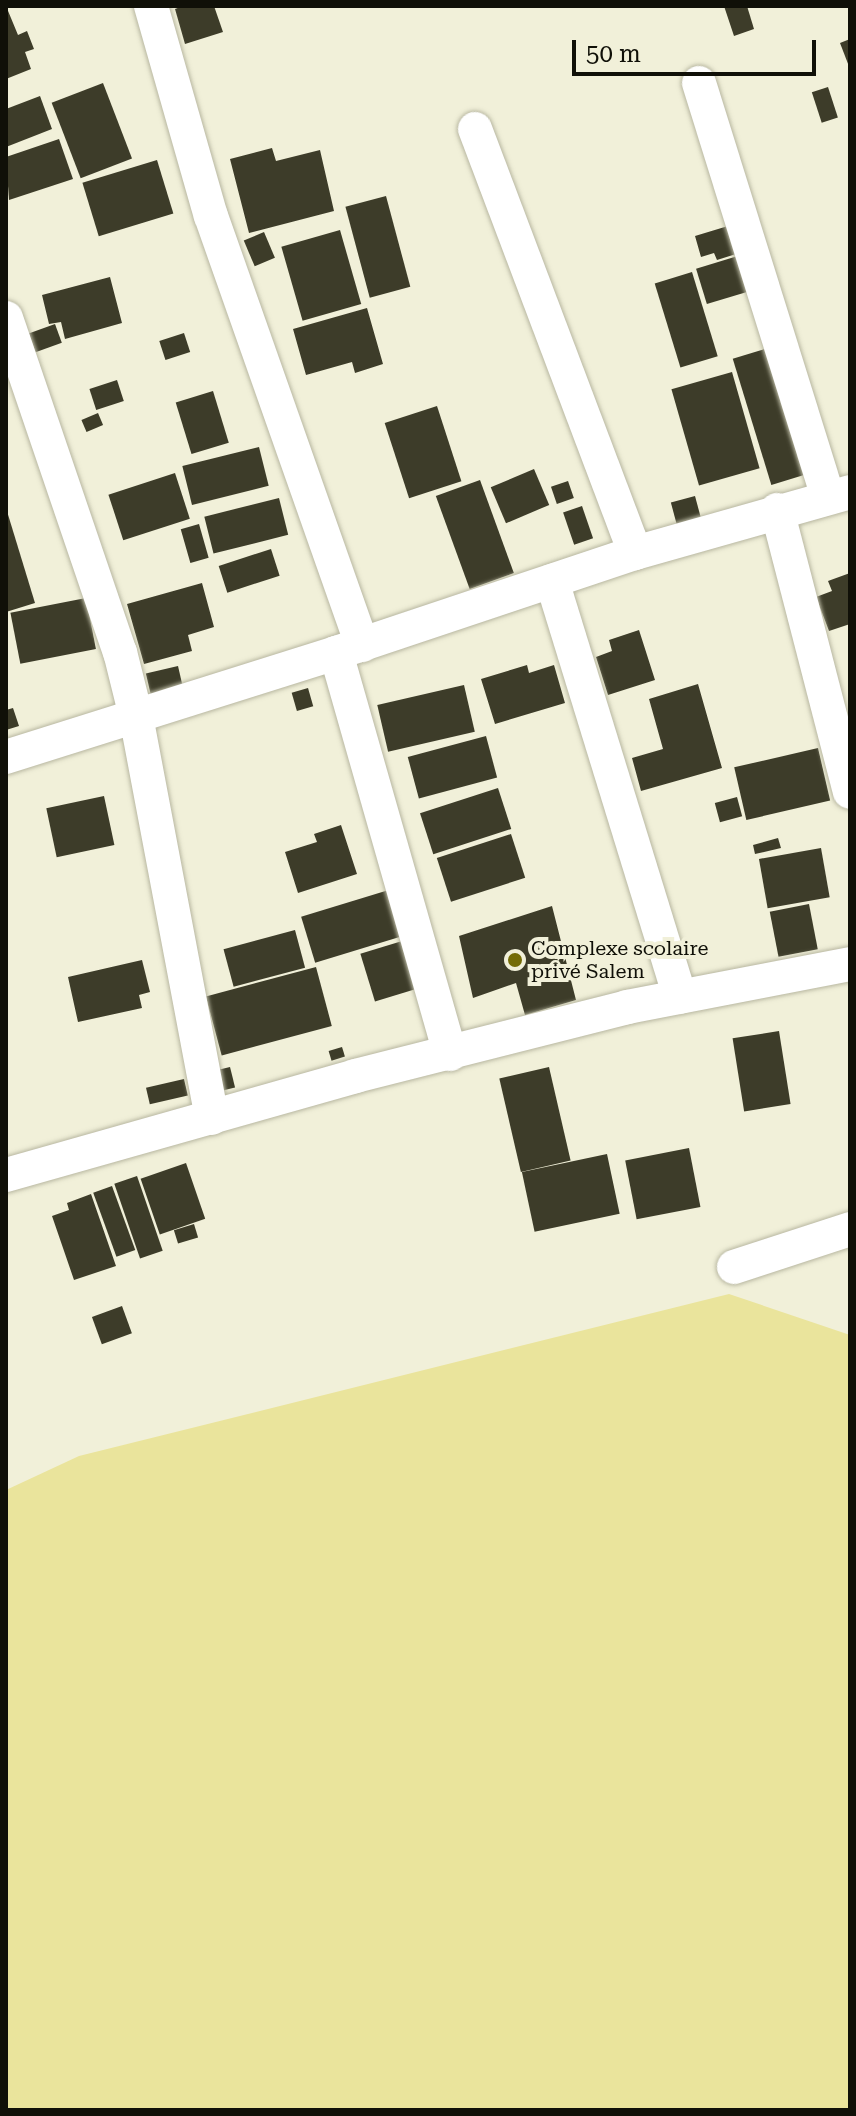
<!DOCTYPE html>
<html>
<head>
<meta charset="utf-8">
<style>
  body { margin:0 }
  #map { position:relative; width:856px; height:2116px; overflow:hidden; background:#f1f0d9; font-family:"Roboto Serif",serif }
  div>[style] { position:absolute }
  [style*='--x'] { left:calc(var(--x)*1px); top:calc(var(--y)*1px); width:calc(var(--w)*1px); rotate:calc(var(--a)*1deg) }
  .green>* { inset:0; background:#eae49c }
  .building>* { inset:0; background:#3d3c29; transform-origin:0 0 }
  .roads { filter:drop-shadow(0 0 2px #b8b7a1) drop-shadow(0 0 2px #b8b7a1) }
  .street>* { height:34px; margin:-17px; padding:0 17px; transform-origin:17px; border-radius:17px; background:#fff }
  .dots>* { width:22px; height:22px; translate:-50% -50%; box-sizing:border-box; border:4px solid #f1f0d9; border-radius:50% }
  span { translate:-50% -50%; white-space:nowrap; text-align:center; line-height:1.15; -webkit-text-stroke:8px #f1f0d9; paint-order:stroke }
  .poi-label { font-size:20px; color:#101008 }
  .left { translate:0 -50%; text-align:left }
  .frame { position:absolute; inset:0; border:8px solid #101008; pointer-events:none }
  .scale { position:absolute; left:572px; top:40px; width:244px; height:36px; box-sizing:border-box; border:4px solid #101008; border-top:0; padding-left:10px; font-size:24px; line-height:28px; white-space:nowrap; color:#101008; -webkit-text-stroke:6px #f1f0d9; paint-order:stroke }
</style>
</head>
<body>
<div id="map">
  <div class="green">
    <i style="clip-path:polygon(729px 1294px,850px 1335px,850px 2110px,6px 2110px,6px 1490px,79px 1456px)"></i>
  </div>
  <div class="building">
    <i style="clip-path:polygon(6px 6px,18px 35px,27px 31px,34px 49px,25px 52px,31px 69px,6px 79px)"></i>
    <i style="clip-path:polygon(183px 6px,214px 6px,223px 32px,185px 44px,175px 9px)"></i>
    <i style="clip-path:polygon(724px 6px,747px 6px,754px 29px,734px 36px)"></i>
    <i style="clip-path:polygon(850px 39px,850px 69px,840px 43px)"></i>
    <i style="left:103px;top:83px;width:81px;height:55px;rotate:69deg"></i>
    <i style="left:828px;top:87px;width:32px;height:17px;rotate:72deg"></i>
    <i style="clip-path:polygon(40px 96px,52px 129px,6px 147px,6px 109px)"></i>
    <i style="clip-path:polygon(59px 139px,73px 179px,9px 200px,6px 157px)"></i>
    <i style="clip-path:polygon(272px 148px,276px 161px,320px 150px,334px 211px,249px 233px,230px 159px)"></i>
    <i style="left:157px;top:160px;width:56px;height:78px;rotate:73deg"></i>
    <i style="left:386px;top:196px;width:94px;height:42px;rotate:75deg"></i>
    <i style="clip-path:polygon(728px 226px,736px 254px,717px 260px,714px 253px,701px 257px,695px 236px)"></i>
    <i style="left:340px;top:230px;width:77px;height:61px;rotate:74deg"></i>
    <i style="left:264px;top:232px;width:28px;height:22px;rotate:67deg"></i>
    <i style="left:741px;top:255px;width:37px;height:47px;rotate:73deg"></i>
    <i style="left:692px;top:272px;width:88px;height:39px;rotate:73deg"></i>
    <i style="clip-path:polygon(110px 277px,122px 323px,65px 339px,61px 322px,49px 324px,42px 295px)"></i>
    <i style="clip-path:polygon(367px 308px,383px 364px,355px 373px,352px 362px,306px 375px,293px 329px)"></i>
    <i style="left:55px;top:324px;width:20px;height:28px;rotate:70deg"></i>
    <i style="left:184px;top:333px;width:20px;height:26px;rotate:72deg"></i>
    <i style="left:771px;top:347px;width:132px;height:40px;rotate:73deg"></i>
    <i style="left:732px;top:372px;width:100px;height:63px;rotate:74deg"></i>
    <i style="left:117px;top:380px;width:22px;height:29px;rotate:72deg"></i>
    <i style="left:213px;top:391px;width:54px;height:39px;rotate:73deg"></i>
    <i style="left:437px;top:406px;width:79px;height:55px;rotate:72deg"></i>
    <i style="left:98px;top:413px;width:13px;height:18px;rotate:67deg"></i>
    <i style="left:259px;top:447px;width:40px;height:79px;rotate:76deg"></i>
    <i style="left:534px;top:469px;width:39px;height:47px;rotate:67deg"></i>
    <i style="left:175px;top:473px;width:48px;height:70px;rotate:72deg"></i>
    <i style="left:480px;top:480px;width:99px;height:47px;rotate:70deg"></i>
    <i style="left:568px;top:481px;width:18px;height:18px;rotate:71deg"></i>
    <i style="left:695px;top:496px;width:23px;height:25px;rotate:75deg"></i>
    <i style="left:279px;top:498px;width:38px;height:77px;rotate:76deg"></i>
    <i style="left:582px;top:506px;width:34px;height:20px;rotate:71deg"></i>
    <i style="clip-path:polygon(6px 508px,35px 603px,6px 612px)"></i>
    <i style="left:199px;top:524px;width:35px;height:19px;rotate:74deg"></i>
    <i style="left:271px;top:549px;width:28px;height:55px;rotate:72deg"></i>
    <i style="clip-path:polygon(850px 573px,850px 624px,829px 631px,816px 597px,832px 591px,828px 581px)"></i>
    <i style="clip-path:polygon(202px 583px,214px 627px,188px 635px,192px 651px,144px 664px,127px 604px)"></i>
    <i style="left:86px;top:598px;width:52px;height:77px;rotate:79deg"></i>
    <i style="clip-path:polygon(639px 630px,655px 680px,608px 695px,596px 657px,612px 651px,609px 640px)"></i>
    <i style="clip-path:polygon(527px 665px,529px 673px,554px 665px,565px 703px,495px 724px,481px 679px)"></i>
    <i style="left:178px;top:666px;width:22px;height:33px;rotate:77deg"></i>
    <i style="clip-path:polygon(698px 684px,722px 768px,641px 791px,632px 758px,663px 749px,649px 699px)"></i>
    <i style="left:464px;top:685px;width:48px;height:89px;rotate:77deg"></i>
    <i style="left:308px;top:688px;width:19px;height:17px;rotate:74deg"></i>
    <i style="clip-path:polygon(13px 708px,19px 726px,6px 730px,6px 710px)"></i>
    <i style="left:486px;top:736px;width:43px;height:81px;rotate:75deg"></i>
    <i style="left:818px;top:748px;width:54px;height:86px;rotate:77deg"></i>
    <i style="left:498px;top:788px;width:43px;height:82px;rotate:72deg"></i>
    <i style="left:104px;top:796px;width:50px;height:59px;rotate:78deg"></i>
    <i style="left:737px;top:797px;width:20px;height:23px;rotate:75deg"></i>
    <i style="clip-path:polygon(341px 825px,357px 874px,298px 893px,285px 852px,317px 842px,314px 834px)"></i>
    <i style="left:511px;top:834px;width:46px;height:78px;rotate:72deg"></i>
    <i style="clip-path:polygon(778px 838px,781px 848px,755px 854px,753px 845px)"></i>
    <i style="left:821px;top:848px;width:50px;height:63px;rotate:80deg"></i>
    <i style="left:392px;top:889px;width:48px;height:95px;rotate:73deg"></i>
    <i style="left:809px;top:904px;width:46px;height:40px;rotate:79deg"></i>
    <i style="clip-path:polygon(552px 906px,576px 1000px,525px 1015px,516px 983px,473px 998px,459px 936px)"></i>
    <i style="left:295px;top:930px;width:39px;height:74px;rotate:75deg"></i>
    <i style="left:412px;top:938px;width:50px;height:54px;rotate:73deg"></i>
    <i style="clip-path:polygon(142px 960px,150px 992px,139px 995px,142px 1008px,78px 1022px,68px 977px)"></i>
    <i style="left:316px;top:967px;width:61px;height:114px;rotate:75deg"></i>
    <i style="left:779px;top:1031px;width:74px;height:47px;rotate:81deg"></i>
    <i style="left:342px;top:1047px;width:10px;height:14px;rotate:73deg"></i>
    <i style="left:230px;top:1067px;width:21px;height:16px;rotate:76deg"></i>
    <i style="left:549px;top:1067px;width:96px;height:51px;rotate:77deg"></i>
    <i style="left:184px;top:1079px;width:17px;height:39px;rotate:77deg"></i>
    <i style="left:689px;top:1148px;width:60px;height:65px;rotate:79deg"></i>
    <i style="left:607px;top:1154px;width:61px;height:87px;rotate:78deg"></i>
    <i style="left:186px;top:1163px;width:59px;height:48px;rotate:71deg"></i>
    <i style="left:137px;top:1176px;width:79px;height:24px;rotate:71deg"></i>
    <i style="left:112px;top:1186px;width:68px;height:20px;rotate:70deg"></i>
    <i style="clip-path:polygon(91px 1194px,116px 1266px,74px 1280px,52px 1216px,69px 1210px,67px 1203px)"></i>
    <i style="left:194px;top:1224px;width:14px;height:21px;rotate:73deg"></i>
    <i style="left:122px;top:1306px;width:29px;height:32px;rotate:70deg"></i>
  </div>
  <div class="roads">
    <div class="street">
      <i style="--x:151;--y:6;--w:218;--a:74.1"></i>
      <i style="--x:211;--y:216;--w:455;--a:70.6"></i>
      <i style="--x:699;--y:83;--w:434;--a:72.7"></i>
      <i style="--x:475;--y:129;--w:453;--a:69.3"></i>
      <i style="--x:6;--y:318;--w:353;--a:71.2"></i>
      <i style="--x:120;--y:652;--w:66;--a:76"></i>
      <i style="--x:136;--y:716;--w:409;--a:79.3"></i>
      <i style="--x:777;--y:510;--w:291;--a:75.5"></i>
      <i style="--x:552;--y:581;--w:435;--a:72.9"></i>
      <i style="--x:336;--y:653;--w:417;--a:74.1"></i>
      <i style="--x:6;--y:757;--w:346;--a:-17.5"></i>
      <i style="--x:336;--y:653;--w:315;--a:-18.5"></i>
      <i style="--x:635;--y:553;--w:223;--a:-15.8"></i>
      <i style="--x:6;--y:1175;--w:363;--a:-15.8"></i>
      <i style="--x:355;--y:1076;--w:281;--a:-14.2"></i>
      <i style="--x:627;--y:1007;--w:227;--a:-10.9"></i>
      <i style="--x:734;--y:1267;--w:122;--a:-18.1"></i>
    </div>
  </div>
  <div class="dots">
    <i style="left:515px;top:960px;background:#746c06"></i>
  </div>
  <div class="poi-label">
    <span class="left" style="left:531px;top:960px">Complexe scolaire<br>privé Salem</span>
  </div>
  <div class="frame"></div>
  <div class="scale">50 m</div>
</div>
</body>
</html>
